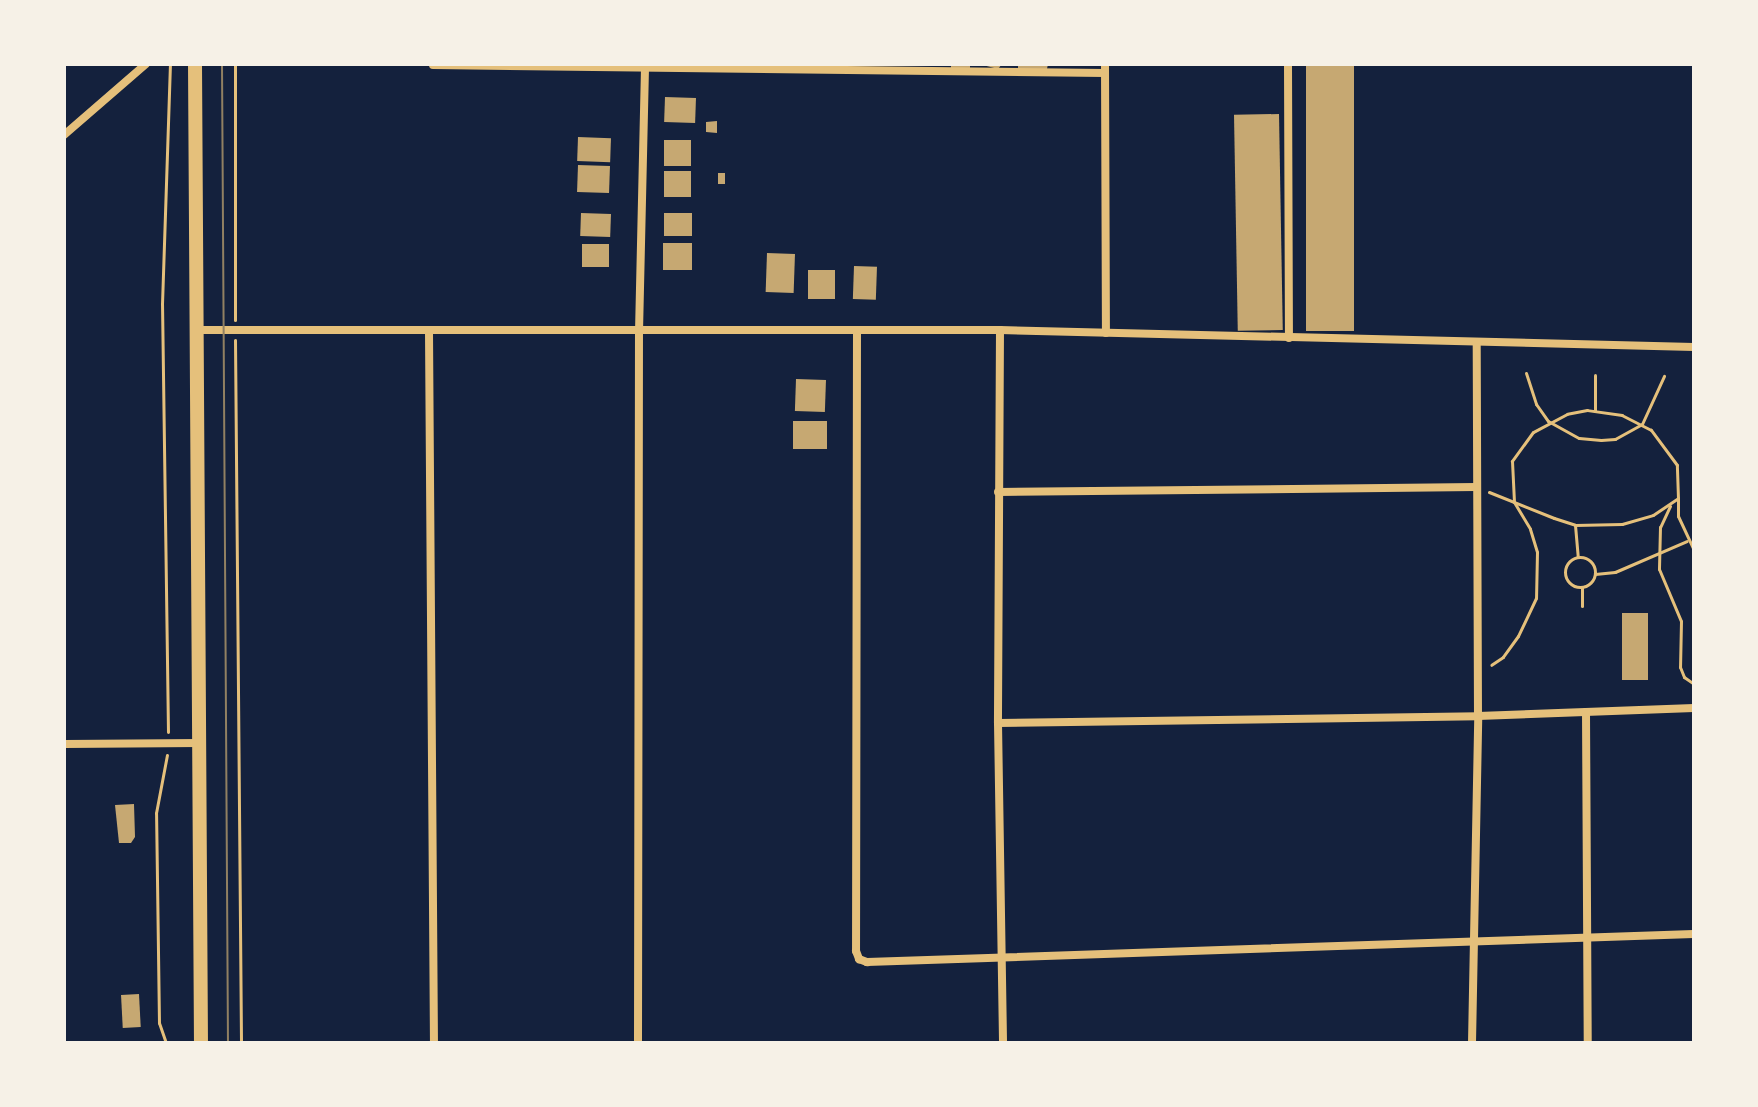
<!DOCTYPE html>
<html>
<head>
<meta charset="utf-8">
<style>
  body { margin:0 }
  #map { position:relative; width:1758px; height:1107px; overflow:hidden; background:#14213d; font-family:Inter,sans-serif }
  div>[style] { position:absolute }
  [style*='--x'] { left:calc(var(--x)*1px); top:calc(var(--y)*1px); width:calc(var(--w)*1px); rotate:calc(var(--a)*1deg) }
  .building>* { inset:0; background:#c6a872; transform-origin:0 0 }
  .path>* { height:3px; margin:-1.5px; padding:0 1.5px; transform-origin:1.5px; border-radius:1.5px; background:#e5c07b }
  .path>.ring { margin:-1.5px; padding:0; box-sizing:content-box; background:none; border:3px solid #e5c07b; border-radius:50% }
  .minor>* { height:8px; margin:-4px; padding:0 4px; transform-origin:4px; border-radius:4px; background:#e5c07b }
  .primary>* { height:14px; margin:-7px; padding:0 7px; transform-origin:7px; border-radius:7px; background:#e5c07b }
  .tram>* { height:2px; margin:-1px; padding:0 1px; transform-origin:1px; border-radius:1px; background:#918062 }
  span { translate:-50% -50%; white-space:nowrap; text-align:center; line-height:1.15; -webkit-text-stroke:6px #f6f1e7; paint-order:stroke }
  .frame { position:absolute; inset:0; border:66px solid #f6f1e7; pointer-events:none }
</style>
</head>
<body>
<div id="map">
  <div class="building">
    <i style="left:951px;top:64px;width:19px;height:4px"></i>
    <i style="clip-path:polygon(979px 64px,1002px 64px,998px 69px)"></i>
    <i style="clip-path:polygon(1018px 64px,1048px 64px,1047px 69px,1018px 70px)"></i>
    <i style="left:1306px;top:64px;width:48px;height:267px"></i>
    <i style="left:665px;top:97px;width:31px;height:25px;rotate:2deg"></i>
    <i style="left:1279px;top:114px;width:216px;height:45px;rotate:89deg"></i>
    <i style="clip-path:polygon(717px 121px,717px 133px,706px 132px,706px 122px)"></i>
    <i style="left:578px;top:137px;width:33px;height:24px;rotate:2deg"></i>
    <i style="left:691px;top:140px;width:26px;height:27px;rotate:90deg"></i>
    <i style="left:578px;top:165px;width:32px;height:27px;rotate:2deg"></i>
    <i style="left:664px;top:171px;width:27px;height:26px"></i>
    <i style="left:718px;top:173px;width:7px;height:11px"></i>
    <i style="left:581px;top:213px;width:30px;height:23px;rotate:2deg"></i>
    <i style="left:664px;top:213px;width:28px;height:23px"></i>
    <i style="left:663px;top:243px;width:29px;height:27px"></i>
    <i style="left:582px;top:244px;width:27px;height:23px"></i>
    <i style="left:767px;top:253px;width:28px;height:39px;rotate:2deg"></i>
    <i style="left:854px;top:266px;width:23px;height:33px;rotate:2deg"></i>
    <i style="left:808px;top:270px;width:27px;height:29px"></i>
    <i style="left:796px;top:379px;width:30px;height:32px;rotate:2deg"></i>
    <i style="left:827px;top:421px;width:28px;height:34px;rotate:90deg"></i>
    <i style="left:1622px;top:613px;width:26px;height:67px"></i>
    <i style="clip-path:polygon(134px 804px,135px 837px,131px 843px,119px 843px,115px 805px)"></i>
    <i style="left:139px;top:994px;width:33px;height:18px;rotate:87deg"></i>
  </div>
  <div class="path">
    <i style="--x:235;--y:64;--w:256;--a:90"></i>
    <i style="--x:235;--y:340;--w:703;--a:89.51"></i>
    <i style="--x:1526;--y:373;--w:33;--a:72"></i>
    <i style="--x:1536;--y:404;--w:21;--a:55"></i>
    <i style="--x:1548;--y:421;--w:35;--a:29"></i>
    <i style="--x:1579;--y:438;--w:22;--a:5"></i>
    <i style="--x:1601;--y:440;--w:14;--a:-4"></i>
    <i style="--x:1615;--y:439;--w:31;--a:-29"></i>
    <i style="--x:1642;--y:424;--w:53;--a:-65.4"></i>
    <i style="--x:1595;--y:411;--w:36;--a:-90"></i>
    <i style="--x:1489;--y:492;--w:70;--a:21.8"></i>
    <i style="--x:1554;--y:518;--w:22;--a:18"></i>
    <i style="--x:1575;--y:525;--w:47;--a:-1.2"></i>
    <i style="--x:1622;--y:524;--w:32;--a:-16"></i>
    <i style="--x:1653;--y:515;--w:30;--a:-34"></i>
    <i style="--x:1678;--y:498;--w:33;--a:-92"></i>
    <i style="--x:1677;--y:465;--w:44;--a:-126.6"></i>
    <i style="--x:1651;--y:430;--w:33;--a:-153"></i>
    <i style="--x:1622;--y:415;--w:35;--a:-172"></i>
    <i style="--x:1587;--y:410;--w:20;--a:169"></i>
    <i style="--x:1567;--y:414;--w:38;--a:152"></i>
    <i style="--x:1533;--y:432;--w:36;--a:126"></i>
    <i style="--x:1512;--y:461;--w:41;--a:87.2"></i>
    <i style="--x:1514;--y:502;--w:31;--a:59"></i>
    <i style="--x:1530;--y:529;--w:24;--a:73"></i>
    <i style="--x:1537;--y:552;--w:46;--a:91.2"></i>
    <i style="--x:1536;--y:598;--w:42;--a:115.3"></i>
    <i style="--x:1518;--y:636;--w:26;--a:126"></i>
    <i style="--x:1503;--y:657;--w:14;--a:146"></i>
    <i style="--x:1678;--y:498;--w:18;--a:90"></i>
    <i style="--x:1678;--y:516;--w:38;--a:65"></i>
    <i style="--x:1670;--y:506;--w:23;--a:115"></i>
    <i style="--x:1660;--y:527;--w:42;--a:91.4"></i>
    <i style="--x:1659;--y:569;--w:56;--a:67.1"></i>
    <i style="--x:1681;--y:621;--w:46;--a:91.2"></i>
    <i style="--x:1680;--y:667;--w:11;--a:68"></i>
    <i style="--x:1684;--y:677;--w:12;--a:35"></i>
    <i style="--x:1575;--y:525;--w:32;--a:85"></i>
    <i class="ring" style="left:1565px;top:557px;width:27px;height:27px"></i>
    <i style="--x:1595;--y:574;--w:20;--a:-6"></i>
    <i style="--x:1615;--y:572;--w:78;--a:-23.3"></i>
    <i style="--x:1582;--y:587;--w:19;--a:90"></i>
    <i style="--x:168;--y:732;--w:428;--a:-90.8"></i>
    <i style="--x:162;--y:304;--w:240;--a:-88.1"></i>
    <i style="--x:166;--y:1043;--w:21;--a:-109"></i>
    <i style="--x:159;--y:1023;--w:210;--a:-90.8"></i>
    <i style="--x:156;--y:813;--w:59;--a:-79.3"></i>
  </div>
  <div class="minor">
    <i style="--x:1105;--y:64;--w:269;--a:89.8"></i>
    <i style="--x:1288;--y:64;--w:274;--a:89.8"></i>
    <i style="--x:433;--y:65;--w:672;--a:0.68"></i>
    <i style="--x:64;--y:135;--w:108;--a:-40.9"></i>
    <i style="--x:195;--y:330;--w:805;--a:0"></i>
    <i style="--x:1000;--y:330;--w:694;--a:1.4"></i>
    <i style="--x:857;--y:330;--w:621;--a:90.09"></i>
    <i style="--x:856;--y:951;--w:9;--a:69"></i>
    <i style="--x:859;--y:959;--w:9;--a:21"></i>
    <i style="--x:867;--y:962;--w:827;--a:-1.94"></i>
    <i style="--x:1000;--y:330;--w:393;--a:90.3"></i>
    <i style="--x:998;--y:723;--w:320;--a:89.1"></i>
    <i style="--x:429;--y:332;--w:711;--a:89.6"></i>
    <i style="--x:998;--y:492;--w:478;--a:-0.6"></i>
    <i style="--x:1586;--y:712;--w:331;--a:89.7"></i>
    <i style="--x:998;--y:723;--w:480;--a:-0.8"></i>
    <i style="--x:1478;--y:716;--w:216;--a:-2.1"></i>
    <i style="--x:64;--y:744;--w:135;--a:-0.4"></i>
    <i style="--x:638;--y:1043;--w:711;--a:-89.92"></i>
    <i style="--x:639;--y:332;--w:268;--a:-88.7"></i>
    <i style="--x:1472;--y:1043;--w:327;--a:-88.9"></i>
    <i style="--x:1478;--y:716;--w:373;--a:-90.2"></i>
  </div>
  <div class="primary">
    <i style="--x:195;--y:64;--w:979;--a:89.65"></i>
  </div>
  <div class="tram">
    <i style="--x:222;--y:64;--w:979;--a:89.65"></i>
  </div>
  <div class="frame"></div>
</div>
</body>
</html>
